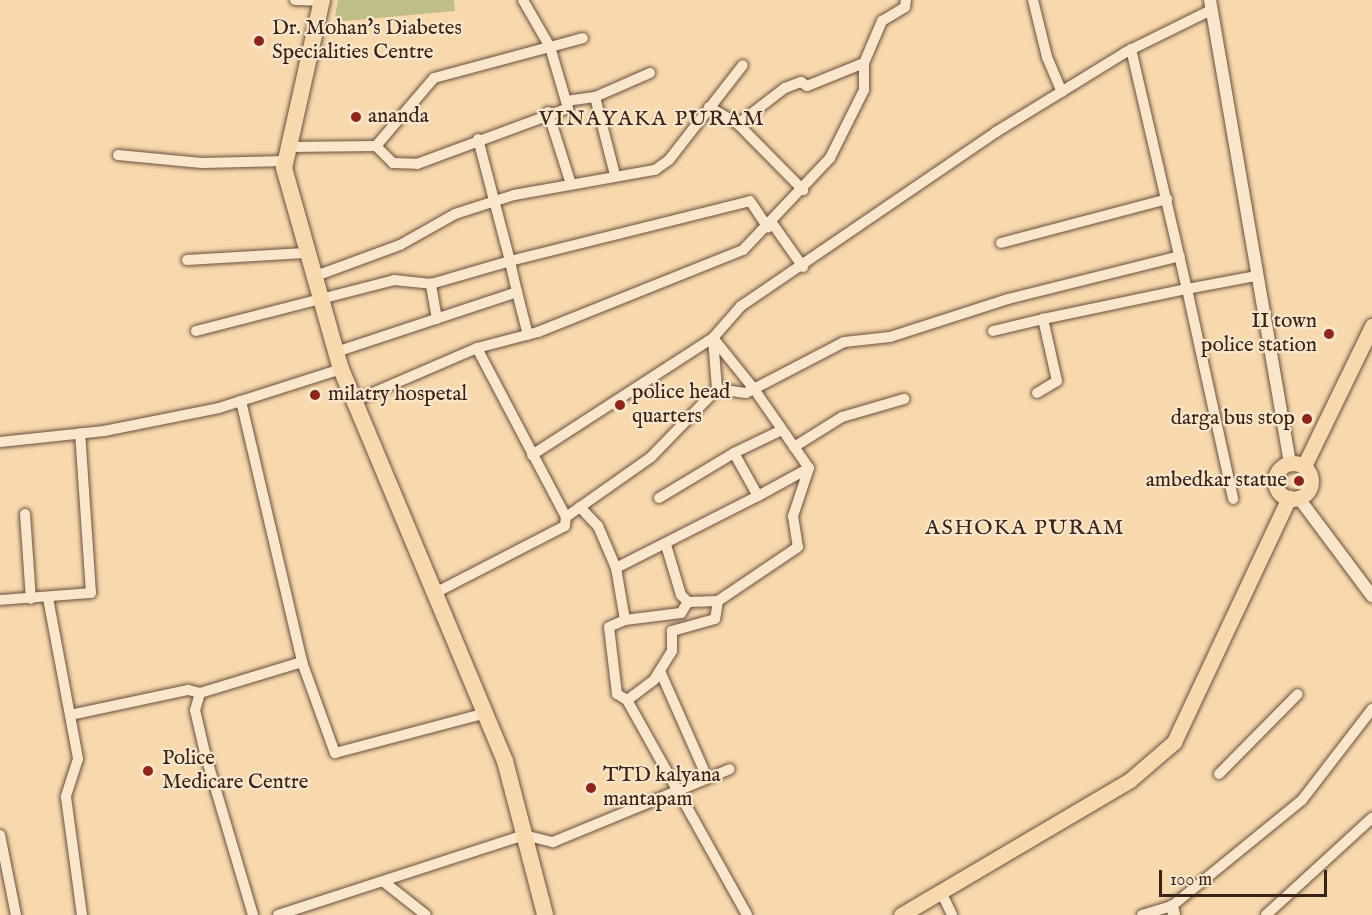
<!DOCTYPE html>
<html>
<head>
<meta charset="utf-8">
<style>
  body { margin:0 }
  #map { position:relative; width:1372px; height:915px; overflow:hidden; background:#f8d9ad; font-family:"IM FELL English",serif }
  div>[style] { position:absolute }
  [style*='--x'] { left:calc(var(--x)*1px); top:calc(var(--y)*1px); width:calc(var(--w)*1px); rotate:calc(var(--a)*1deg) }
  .green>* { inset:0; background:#c0be87 }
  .roads { filter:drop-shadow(0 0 2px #6a503d) drop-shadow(0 0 2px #6a503d) }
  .minor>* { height:10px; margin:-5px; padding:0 5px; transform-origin:5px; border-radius:5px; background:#fae6ca }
  .tertiary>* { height:12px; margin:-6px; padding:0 6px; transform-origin:6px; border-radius:6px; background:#fae6ca }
  .primary>* { height:15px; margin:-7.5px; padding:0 7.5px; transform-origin:7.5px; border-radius:7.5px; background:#f8d9ad }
  .primary>.ring { margin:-7.5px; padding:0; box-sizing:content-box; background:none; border:15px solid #f8d9ad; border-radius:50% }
  .trunk>* { height:16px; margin:-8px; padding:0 8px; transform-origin:8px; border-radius:8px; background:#f8d9ad }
  .dots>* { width:16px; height:16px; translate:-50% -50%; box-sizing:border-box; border:3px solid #fae6ca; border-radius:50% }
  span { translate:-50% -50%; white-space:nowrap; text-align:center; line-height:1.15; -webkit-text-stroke:4.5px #fae6ca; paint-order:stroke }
  .poi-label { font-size:21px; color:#3a2218 }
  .left { translate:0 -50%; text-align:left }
  .right { translate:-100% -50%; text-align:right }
  .neighbourhood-label { font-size:22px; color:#3a2218; letter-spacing:1.5px }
  .scale { position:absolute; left:1159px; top:870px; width:168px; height:27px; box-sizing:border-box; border:3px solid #3a2218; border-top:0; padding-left:8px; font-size:18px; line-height:21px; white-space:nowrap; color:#3a2218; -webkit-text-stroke:4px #fae6ca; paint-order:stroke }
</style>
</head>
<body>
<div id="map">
  <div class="green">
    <i style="clip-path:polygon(338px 0,454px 0,455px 11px,334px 22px)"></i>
  </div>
  <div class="roads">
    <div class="minor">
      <i style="--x:295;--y:0;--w:26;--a:2"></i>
      <i style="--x:1033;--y:0;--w:59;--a:76.2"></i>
      <i style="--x:1047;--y:57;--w:38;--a:67"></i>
      <i style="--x:1131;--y:49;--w:246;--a:76.9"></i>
      <i style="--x:1187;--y:289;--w:70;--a:-10.7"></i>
      <i style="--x:595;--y:97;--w:60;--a:-23.6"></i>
      <i style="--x:566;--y:101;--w:29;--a:-8"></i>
      <i style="--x:595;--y:97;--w:81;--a:75.6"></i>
      <i style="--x:709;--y:107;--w:34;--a:30"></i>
      <i style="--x:738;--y:124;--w:59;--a:-37.5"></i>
      <i style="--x:785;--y:88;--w:17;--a:-21"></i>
      <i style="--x:801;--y:82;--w:7;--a:34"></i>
      <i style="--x:807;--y:86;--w:61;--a:-22"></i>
      <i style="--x:864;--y:63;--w:46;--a:-66.8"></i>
      <i style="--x:882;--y:21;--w:27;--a:-31"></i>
      <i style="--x:905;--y:7;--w:7;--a:-82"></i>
      <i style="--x:548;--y:112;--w:76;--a:72.3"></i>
      <i style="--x:738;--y:124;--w:93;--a:45.4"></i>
      <i style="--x:376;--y:146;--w:24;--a:45"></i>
      <i style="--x:393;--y:163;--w:24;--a:2"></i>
      <i style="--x:417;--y:164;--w:161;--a:-20.3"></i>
      <i style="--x:568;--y:108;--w:64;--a:-106.4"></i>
      <i style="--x:550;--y:47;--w:34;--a:-15"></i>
      <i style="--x:289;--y:147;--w:87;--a:-0.7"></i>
      <i style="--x:376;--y:146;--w:89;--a:-49.5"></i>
      <i style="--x:434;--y:78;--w:120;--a:-15"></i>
      <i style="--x:550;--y:47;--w:54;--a:-119.9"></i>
      <i style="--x:118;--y:155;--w:84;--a:5.4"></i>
      <i style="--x:202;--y:163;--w:84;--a:-1.4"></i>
      <i style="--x:772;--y:223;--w:54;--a:54.8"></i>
      <i style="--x:1001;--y:243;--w:172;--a:-14.8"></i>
      <i style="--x:187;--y:260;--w:118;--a:-3.4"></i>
      <i style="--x:313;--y:277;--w:93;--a:-20.2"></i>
      <i style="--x:400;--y:245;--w:63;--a:-29.4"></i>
      <i style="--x:455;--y:214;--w:62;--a:-17.9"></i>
      <i style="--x:514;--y:195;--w:143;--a:-10.1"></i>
      <i style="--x:655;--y:170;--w:17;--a:-36"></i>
      <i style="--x:669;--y:160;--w:120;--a:-52.1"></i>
      <i style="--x:517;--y:292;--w:44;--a:75.7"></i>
      <i style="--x:437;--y:319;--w:36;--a:-100"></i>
      <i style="--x:431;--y:284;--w:82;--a:-16.2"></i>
      <i style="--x:510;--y:261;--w:126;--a:-104.7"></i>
      <i style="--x:196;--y:331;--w:204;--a:-14.4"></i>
      <i style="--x:394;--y:280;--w:37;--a:6"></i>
      <i style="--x:993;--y:331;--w:51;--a:-13.5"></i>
      <i style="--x:336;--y:352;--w:191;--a:-18.3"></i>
      <i style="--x:517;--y:292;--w:32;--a:-103"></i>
      <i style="--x:510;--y:261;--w:247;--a:-14"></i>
      <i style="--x:750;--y:201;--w:32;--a:56"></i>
      <i style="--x:717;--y:389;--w:29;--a:8"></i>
      <i style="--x:746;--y:393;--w:110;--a:-27.5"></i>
      <i style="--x:844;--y:342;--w:46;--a:-6.2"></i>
      <i style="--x:890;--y:337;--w:124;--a:-17.9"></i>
      <i style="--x:1008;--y:299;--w:177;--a:-14"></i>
      <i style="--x:1037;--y:393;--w:23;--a:-31"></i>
      <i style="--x:1057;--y:381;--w:64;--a:-102.7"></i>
      <i style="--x:1043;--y:319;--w:147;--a:-11.8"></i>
      <i style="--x:1187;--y:289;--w:215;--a:77.6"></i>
      <i style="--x:241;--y:401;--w:268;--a:76.8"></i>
      <i style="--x:302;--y:662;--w:97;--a:70.1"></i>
      <i style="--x:335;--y:753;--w:156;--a:-14.8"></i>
      <i style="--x:354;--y:401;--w:134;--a:-23.3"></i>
      <i style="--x:477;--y:348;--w:63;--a:-14.7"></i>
      <i style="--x:538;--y:332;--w:221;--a:-21.8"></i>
      <i style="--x:743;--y:250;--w:127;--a:-46.6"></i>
      <i style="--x:830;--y:158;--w:76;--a:-63.4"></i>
      <i style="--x:864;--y:90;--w:27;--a:-90"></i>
      <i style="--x:0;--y:442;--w:105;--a:-6"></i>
      <i style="--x:104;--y:431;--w:117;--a:-11.3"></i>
      <i style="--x:219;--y:408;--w:128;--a:-17.7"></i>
      <i style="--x:794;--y:447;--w:57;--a:-32"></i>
      <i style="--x:842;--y:417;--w:65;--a:-16.2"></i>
      <i style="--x:532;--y:455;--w:216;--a:-32.9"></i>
      <i style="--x:713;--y:338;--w:65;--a:51.2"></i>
      <i style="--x:754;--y:389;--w:96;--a:55.2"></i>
      <i style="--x:809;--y:468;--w:51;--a:108.4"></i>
      <i style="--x:793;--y:516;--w:31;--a:81"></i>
      <i style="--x:798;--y:547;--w:97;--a:146"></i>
      <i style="--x:718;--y:601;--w:18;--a:99"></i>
      <i style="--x:715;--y:619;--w:45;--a:164.4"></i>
      <i style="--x:672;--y:631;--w:20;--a:90"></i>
      <i style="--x:672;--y:651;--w:34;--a:122"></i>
      <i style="--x:654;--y:680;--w:34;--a:143"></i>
      <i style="--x:627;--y:700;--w:12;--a:-149"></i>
      <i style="--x:617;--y:694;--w:67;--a:-96.8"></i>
      <i style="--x:609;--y:627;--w:17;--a:-24"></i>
      <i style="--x:625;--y:620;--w:53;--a:-99.8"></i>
      <i style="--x:616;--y:568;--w:159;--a:-26.9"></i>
      <i style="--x:758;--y:496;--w:49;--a:-119.2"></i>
      <i style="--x:734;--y:453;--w:53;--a:-25.6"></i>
      <i style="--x:758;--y:496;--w:58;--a:-28.8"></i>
      <i style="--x:659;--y:498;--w:87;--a:-31"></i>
      <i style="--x:580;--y:507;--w:26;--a:47"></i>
      <i style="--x:598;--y:526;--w:46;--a:66.8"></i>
      <i style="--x:25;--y:514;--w:85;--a:86"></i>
      <i style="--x:566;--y:517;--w:104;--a:-35.2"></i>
      <i style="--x:651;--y:457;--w:95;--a:-45.9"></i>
      <i style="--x:717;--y:389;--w:51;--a:-94.5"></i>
      <i style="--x:713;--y:338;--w:43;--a:-48.8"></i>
      <i style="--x:741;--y:306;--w:309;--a:-34.3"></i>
      <i style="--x:996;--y:132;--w:153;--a:-31.6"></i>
      <i style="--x:1126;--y:52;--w:95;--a:-26.3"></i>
      <i style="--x:666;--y:545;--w:52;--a:73.3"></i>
      <i style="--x:681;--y:595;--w:10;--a:45"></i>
      <i style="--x:688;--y:602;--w:30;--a:-2"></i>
      <i style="--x:435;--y:593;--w:146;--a:-27.3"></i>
      <i style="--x:565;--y:526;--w:9;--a:-84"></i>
      <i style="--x:566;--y:517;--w:191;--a:-117.8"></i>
      <i style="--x:48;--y:598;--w:164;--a:79.4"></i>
      <i style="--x:78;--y:759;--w:40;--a:108"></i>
      <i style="--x:66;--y:797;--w:119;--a:82.3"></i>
      <i style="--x:0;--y:600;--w:91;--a:-4.4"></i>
      <i style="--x:91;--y:593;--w:160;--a:-93.9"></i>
      <i style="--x:625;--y:620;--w:56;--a:-7.1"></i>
      <i style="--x:681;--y:613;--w:13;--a:-58"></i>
      <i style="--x:660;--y:671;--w:106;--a:66.1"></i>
      <i style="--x:200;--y:693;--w:18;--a:106"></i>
      <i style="--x:195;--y:710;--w:44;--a:76.9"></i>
      <i style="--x:205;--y:753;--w:169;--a:73.5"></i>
      <i style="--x:627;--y:700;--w:246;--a:60.8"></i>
      <i style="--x:70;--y:715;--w:121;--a:-12"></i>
      <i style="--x:188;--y:690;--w:12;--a:14"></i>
      <i style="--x:200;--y:693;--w:107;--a:-16.9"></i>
      <i style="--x:1219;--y:774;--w:112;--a:-45.4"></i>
      <i style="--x:0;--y:835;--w:82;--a:78.7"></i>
      <i style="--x:384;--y:882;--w:53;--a:38.2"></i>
      <i style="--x:941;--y:892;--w:25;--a:64"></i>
      <i style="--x:278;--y:915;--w:259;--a:-18"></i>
      <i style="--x:524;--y:835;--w:30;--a:14"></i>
      <i style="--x:553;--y:842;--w:191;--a:-22.4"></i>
      <i style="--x:1142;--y:915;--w:31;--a:-17"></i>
      <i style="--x:1172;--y:906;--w:168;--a:-39.2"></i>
      <i style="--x:1302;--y:800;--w:115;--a:-52.4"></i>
      <i style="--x:1266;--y:915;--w:144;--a:-42.5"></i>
    </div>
    <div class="tertiary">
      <i style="--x:1210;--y:0;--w:470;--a:80.2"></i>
      <i style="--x:1298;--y:497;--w:124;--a:53.2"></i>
      <i style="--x:1172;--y:906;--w:9;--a:77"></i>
    </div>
    <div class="primary">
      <i class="ring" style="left:1275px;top:463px;width:21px;height:21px"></i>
      <i style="--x:1304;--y:466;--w:156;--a:-64.1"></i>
      <i style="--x:901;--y:915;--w:266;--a:-30.5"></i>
      <i style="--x:1130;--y:780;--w:58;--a:-40.8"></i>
      <i style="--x:1174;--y:742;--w:270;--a:-64.8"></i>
    </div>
    <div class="trunk">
      <i style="--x:322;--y:0;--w:172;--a:102.7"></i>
      <i style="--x:284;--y:168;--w:209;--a:74.2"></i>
      <i style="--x:341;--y:369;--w:425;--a:67.3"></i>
      <i style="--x:505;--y:761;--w:159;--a:75.4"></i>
    </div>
  </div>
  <div class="dots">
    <i style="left:259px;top:41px;background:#8f2418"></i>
    <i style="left:356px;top:117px;background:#8f2418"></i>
    <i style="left:1329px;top:334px;background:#8f2418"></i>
    <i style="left:315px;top:395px;background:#8f2418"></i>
    <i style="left:620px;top:405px;background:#8f2418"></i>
    <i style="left:1307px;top:419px;background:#8f2418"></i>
    <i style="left:1299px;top:481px;background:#8f2418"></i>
    <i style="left:148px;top:771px;background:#8f2418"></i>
    <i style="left:591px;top:788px;background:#8f2418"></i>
  </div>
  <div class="poi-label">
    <span class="left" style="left:272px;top:41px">Dr. Mohan's Diabetes<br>Specialities Centre</span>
    <span class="left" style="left:368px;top:117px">ananda</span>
    <span class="right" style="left:1317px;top:334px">II town<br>police station</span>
    <span class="left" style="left:632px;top:405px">police head<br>quarters</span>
    <span class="left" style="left:328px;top:395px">milatry hospetal</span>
    <span class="right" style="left:1295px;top:419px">darga bus stop</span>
    <span class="right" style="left:1287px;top:481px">ambedkar statue</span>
    <span class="left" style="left:162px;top:771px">Police<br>Medicare Centre</span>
    <span class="left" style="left:603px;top:788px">TTD kalyana<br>mantapam</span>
  </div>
  <div class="neighbourhood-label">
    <span style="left:652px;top:120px">VINAYAKA PURAM</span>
    <span style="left:1025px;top:529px">ASHOKA PURAM</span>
  </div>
  <div class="scale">100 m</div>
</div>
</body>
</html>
